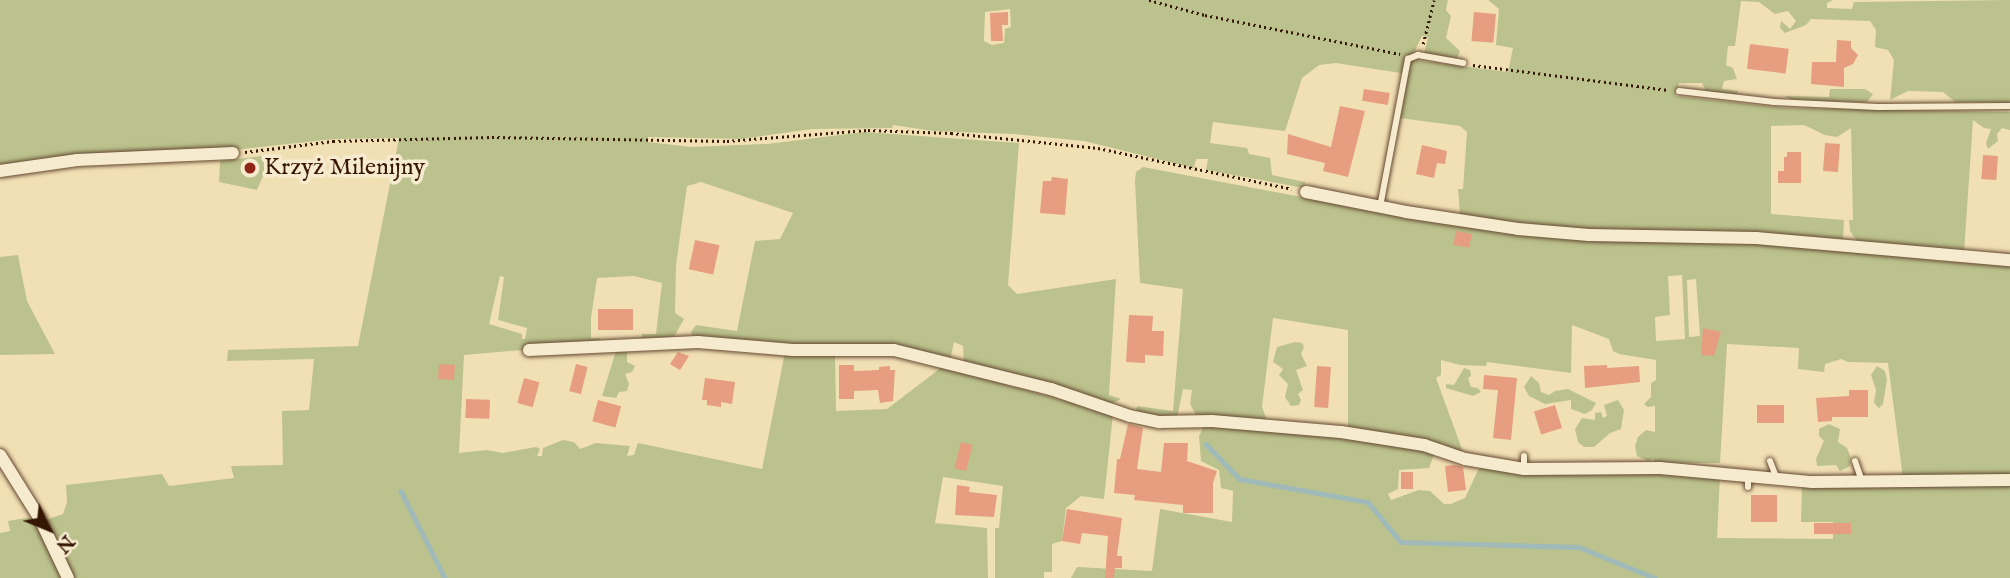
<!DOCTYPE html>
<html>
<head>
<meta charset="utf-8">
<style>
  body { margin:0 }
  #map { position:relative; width:2010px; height:578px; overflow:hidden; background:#f2e0b5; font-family:"IM FELL English",serif }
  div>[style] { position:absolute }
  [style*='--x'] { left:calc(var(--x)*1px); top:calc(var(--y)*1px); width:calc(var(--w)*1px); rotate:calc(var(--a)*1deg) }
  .green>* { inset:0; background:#bbc28d }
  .stream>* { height:4.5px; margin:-2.25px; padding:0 2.25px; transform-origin:2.25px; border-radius:2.25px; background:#a0bab9 }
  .building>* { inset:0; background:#e69d80; transform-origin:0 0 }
  .path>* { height:2.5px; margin-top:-1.25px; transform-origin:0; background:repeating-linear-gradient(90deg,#361604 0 2px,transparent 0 5.5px) }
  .roads { filter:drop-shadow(0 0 2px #654830) drop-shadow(0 0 2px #654830) }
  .lane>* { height:6px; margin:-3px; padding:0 3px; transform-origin:3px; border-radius:3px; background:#f7ebcf }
  .street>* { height:12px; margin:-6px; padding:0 6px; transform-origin:6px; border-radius:6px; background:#f7ebcf }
  .dots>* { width:19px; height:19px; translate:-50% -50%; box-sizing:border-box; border:4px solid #f7ebcf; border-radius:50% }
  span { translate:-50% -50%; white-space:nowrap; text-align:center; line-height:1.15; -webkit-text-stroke:7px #f7ebcf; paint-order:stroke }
  .poi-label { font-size:24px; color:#361604 }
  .left { translate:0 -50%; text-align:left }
  .north { position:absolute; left:14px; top:494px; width:70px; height:70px; -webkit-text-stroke:5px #f7ebcf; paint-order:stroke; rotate:133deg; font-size:19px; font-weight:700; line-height:28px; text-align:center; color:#361604 }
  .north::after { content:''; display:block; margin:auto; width:24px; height:32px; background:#361604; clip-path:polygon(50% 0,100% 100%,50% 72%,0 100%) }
</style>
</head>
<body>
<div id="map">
  <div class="green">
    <i style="clip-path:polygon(evenodd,0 0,1448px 0,1446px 10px,1451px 16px,1446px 38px,1460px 51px,1457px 59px,1424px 54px,1428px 37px,1422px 36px,1414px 53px,1407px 59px,1508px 72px,1513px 48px,1496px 45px,1499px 9px,1488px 0,1833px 0,1827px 3px,1827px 8px,1852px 9px,1854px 2px,2010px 0,2010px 103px,1955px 102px,1943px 92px,1908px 91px,1890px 100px,1894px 60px,1888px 50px,1875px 47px,1876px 30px,1870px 21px,1811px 19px,1806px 25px,1785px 33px,1780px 28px,1781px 21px,1790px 29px,1796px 21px,1788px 11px,1775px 14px,1759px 2px,1741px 1px,1735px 46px,1728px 46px,1726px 65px,1733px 68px,1737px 79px,1724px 81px,1722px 89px,1738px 91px,1737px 96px,1707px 93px,1702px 83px,1679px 83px,1676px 96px,1785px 108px,2010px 112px,2010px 130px,2002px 128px,1997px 134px,1998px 141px,1988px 149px,1986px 143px,1991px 129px,1984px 128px,1973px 120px,1964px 253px,1857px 241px,1850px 231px,1849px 220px,1853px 220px,1851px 128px,1837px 137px,1825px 135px,1804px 125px,1771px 126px,1771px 214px,1844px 220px,1843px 240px,1586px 232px,1521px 226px,1460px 214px,1458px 189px,1463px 189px,1467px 132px,1460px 126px,1400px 118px,1407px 74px,1336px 63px,1319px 65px,1302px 78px,1285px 131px,1213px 122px,1210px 143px,1247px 148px,1249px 154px,1270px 158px,1272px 175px,1305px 182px,1304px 188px,1206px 170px,1208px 159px,1196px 159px,1194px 168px,1084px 141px,1014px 134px,933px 131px,893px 125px,892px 128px,812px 129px,741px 139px,648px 137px,648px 142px,691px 147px,767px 144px,864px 132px,1019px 143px,1008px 285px,1017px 294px,1116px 279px,1109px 395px,1121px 399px,1109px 405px,964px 363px,963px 346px,954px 342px,950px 361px,693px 338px,691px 332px,696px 325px,737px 331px,755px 241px,780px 239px,793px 213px,701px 182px,687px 186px,676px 265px,675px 313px,684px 319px,675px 335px,666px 340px,641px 340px,642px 334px,656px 334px,662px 283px,634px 276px,597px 278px,591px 318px,591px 338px,600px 338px,601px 343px,464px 355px,459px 453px,487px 450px,503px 453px,536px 447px,540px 449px,537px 456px,542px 456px,543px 448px,563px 440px,574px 442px,580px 449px,596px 443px,630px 446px,627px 456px,634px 455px,638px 443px,762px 469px,785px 352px,835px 356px,836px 411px,887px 409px,942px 367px,1113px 414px,1104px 499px,1081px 496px,1066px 508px,1062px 541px,1052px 544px,1052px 572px,1044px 572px,1044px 578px,995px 578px,995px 528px,999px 528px,1003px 486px,943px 477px,935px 523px,987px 528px,988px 578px,74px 578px,46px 520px,63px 514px,67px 502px,66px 485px,162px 474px,169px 486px,234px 478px,231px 466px,283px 465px,282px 411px,309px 410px,314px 359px,227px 361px,228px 350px,358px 346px,399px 138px,334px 139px,233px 150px,0 167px,0 0,1010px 9px,1011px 27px,1005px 29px,1004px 43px,992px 45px,984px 41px,985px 12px,1010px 9px,0 0,500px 276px,504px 277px,498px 320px,527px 328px,525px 339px,522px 339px,522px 334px,489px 324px,500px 276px)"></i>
    <i style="clip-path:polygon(1830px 89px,1865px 89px,1873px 94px,1867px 102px,1793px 101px,1785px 96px,1829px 97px)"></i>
    <i style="clip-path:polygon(262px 156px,268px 164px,257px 190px,219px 182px,220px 161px)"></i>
    <i style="clip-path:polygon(evenodd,1143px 167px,1317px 200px,1496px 229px,1805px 245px,1938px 261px,2010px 266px,2010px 478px,1903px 478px,1888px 363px,1848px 362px,1841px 359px,1825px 364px,1824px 372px,1798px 369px,1799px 348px,1727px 344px,1720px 463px,1654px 463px,1654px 459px,1648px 461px,1637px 456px,1635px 446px,1638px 437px,1646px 430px,1655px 432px,1655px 406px,1648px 407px,1644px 404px,1651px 397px,1651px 383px,1656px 380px,1656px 360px,1619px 354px,1613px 351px,1609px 339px,1572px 325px,1571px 373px,1487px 362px,1486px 366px,1460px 365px,1441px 360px,1441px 375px,1436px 378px,1463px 452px,1348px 429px,1348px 330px,1273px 318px,1262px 407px,1267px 421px,1197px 417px,1190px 404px,1192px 390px,1183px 389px,1177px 418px,1144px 414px,1136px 410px,1137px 406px,1173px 411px,1183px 289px,1140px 283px,1135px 181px,1136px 172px,1143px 167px,1682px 275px,1685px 339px,1656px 341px,1655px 317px,1670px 315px,1668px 276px,1682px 275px,1143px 167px,1696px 279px,1700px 336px,1689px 337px,1687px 280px,1696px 279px)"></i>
    <i style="clip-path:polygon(18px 255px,27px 301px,55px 354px,0 355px,0 257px)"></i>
    <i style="clip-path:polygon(1295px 342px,1302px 343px,1304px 347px,1301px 354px,1307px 366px,1296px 370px,1303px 390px,1298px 394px,1301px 400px,1299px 405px,1291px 406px,1285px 397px,1288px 384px,1279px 375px,1283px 369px,1273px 362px,1277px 347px)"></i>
    <i style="clip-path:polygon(616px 351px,627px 352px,627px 362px,635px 366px,632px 372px,625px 374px,629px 384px,627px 391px,619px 392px,616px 398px,602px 396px)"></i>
    <i style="clip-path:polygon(1877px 366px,1885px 371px,1887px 380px,1883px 404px,1879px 408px,1874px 403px,1876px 390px,1871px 375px)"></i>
    <i style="clip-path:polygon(1464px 368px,1470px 370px,1471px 376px,1468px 378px,1471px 387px,1478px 388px,1481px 392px,1473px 396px,1446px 388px,1446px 384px,1454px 385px)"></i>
    <i style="clip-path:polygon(1531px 376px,1539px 383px,1541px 392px,1549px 395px,1555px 391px,1568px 389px,1596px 403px,1592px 410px,1585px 414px,1571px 409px,1571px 400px,1545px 404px,1529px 396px,1524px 387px)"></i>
    <i style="clip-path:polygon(1618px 400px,1624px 410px,1621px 429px,1610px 433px,1594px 447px,1584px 447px,1578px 442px,1575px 429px,1582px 418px,1595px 420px,1595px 413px,1601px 412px,1603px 418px,1607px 416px,1604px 405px)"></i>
    <i style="clip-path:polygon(1205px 424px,1346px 436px,1435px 452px,1429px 468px,1399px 470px,1398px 489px,1388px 494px,1391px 500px,1419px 490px,1430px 491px,1444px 504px,1451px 504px,1465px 498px,1480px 466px,1720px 476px,1717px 538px,1833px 539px,1833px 522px,1801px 522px,1802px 485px,1760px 482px,2010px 483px,2010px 578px,1071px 578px,1077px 567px,1152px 571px,1160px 509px,1232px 522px,1233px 491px,1221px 488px,1219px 470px,1201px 461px,1199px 436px)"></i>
    <i style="clip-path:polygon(1829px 424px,1840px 429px,1838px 442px,1847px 448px,1851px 458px,1850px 466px,1840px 471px,1836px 465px,1817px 466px,1816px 459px,1824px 441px,1819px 436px,1819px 429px)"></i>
    <i style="clip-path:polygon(31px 517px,36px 519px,63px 578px,0 578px,0 533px,10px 531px,8px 521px)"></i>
  </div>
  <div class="stream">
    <i style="--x:1206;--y:444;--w:49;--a:45.8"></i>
    <i style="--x:1240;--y:479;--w:130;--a:10.2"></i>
    <i style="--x:1368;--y:502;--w:52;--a:50.5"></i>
    <i style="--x:1401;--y:542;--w:178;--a:1.6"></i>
    <i style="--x:1579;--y:547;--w:82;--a:22.2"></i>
    <i style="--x:401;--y:491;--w:97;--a:63.2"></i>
  </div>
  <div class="building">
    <i style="clip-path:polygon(1008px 12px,1008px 25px,1002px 25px,1003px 41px,991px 41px,990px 13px)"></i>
    <i style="left:1474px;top:12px;width:22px;height:29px;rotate:5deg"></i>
    <i style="clip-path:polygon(1837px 40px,1851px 41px,1851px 48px,1858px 55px,1853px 64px,1844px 68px,1844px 87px,1811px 84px,1812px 62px,1836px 62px)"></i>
    <i style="left:1750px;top:44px;width:39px;height:25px;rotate:7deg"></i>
    <i style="left:1364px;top:89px;width:26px;height:12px;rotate:9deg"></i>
    <i style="clip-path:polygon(1340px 106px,1365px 111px,1348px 177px,1323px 171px,1325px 163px,1287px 154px,1288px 134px,1331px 147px)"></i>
    <i style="left:1825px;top:143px;width:15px;height:28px;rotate:4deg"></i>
    <i style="clip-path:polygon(1422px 145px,1447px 151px,1445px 164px,1437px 163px,1434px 178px,1416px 174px)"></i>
    <i style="clip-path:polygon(1787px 152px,1801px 152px,1801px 183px,1778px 183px,1778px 171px,1784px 171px,1784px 157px,1787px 157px)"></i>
    <i style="left:1983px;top:155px;width:15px;height:24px;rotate:4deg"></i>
    <i style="clip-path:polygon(1052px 177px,1068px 179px,1065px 215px,1040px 213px,1043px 181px,1051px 181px)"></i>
    <i style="left:1456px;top:231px;width:16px;height:14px;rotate:11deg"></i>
    <i style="left:695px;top:240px;width:25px;height:30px;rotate:12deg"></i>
    <i style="left:598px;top:309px;width:35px;height:21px"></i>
    <i style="clip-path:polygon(1129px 315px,1153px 316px,1152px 331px,1164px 331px,1163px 356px,1145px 355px,1145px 363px,1126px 362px)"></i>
    <i style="clip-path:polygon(1703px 328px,1721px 332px,1714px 356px,1701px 355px)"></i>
    <i style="clip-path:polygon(678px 352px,689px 356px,680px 370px,670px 364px)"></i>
    <i style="left:439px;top:364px;width:16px;height:15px;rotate:4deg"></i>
    <i style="left:576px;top:364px;width:12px;height:28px;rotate:14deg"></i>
    <i style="clip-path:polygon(839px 365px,854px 365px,854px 371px,879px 370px,879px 367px,890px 366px,890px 370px,895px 370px,893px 401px,880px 403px,878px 390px,854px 391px,854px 399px,839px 399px)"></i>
    <i style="clip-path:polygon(1607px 365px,1607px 368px,1639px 366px,1640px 382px,1585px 388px,1584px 366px)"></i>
    <i style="left:1317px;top:366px;width:14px;height:41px;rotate:4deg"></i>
    <i style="clip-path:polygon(1484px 375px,1517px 378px,1511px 440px,1493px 438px,1498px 390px,1483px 389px)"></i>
    <i style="left:524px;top:378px;width:16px;height:26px;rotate:15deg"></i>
    <i style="clip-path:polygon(705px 378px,735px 382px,732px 404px,721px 402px,721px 407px,707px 405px,707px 400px,702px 400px)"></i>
    <i style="clip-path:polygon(1849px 390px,1868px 390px,1868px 417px,1832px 417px,1832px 421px,1818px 422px,1816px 398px,1849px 396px)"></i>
    <i style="left:466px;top:399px;width:24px;height:19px;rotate:2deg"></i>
    <i style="left:598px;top:400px;width:24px;height:22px;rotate:15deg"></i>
    <i style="left:1555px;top:405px;width:24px;height:22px;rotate:73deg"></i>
    <i style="left:1757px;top:405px;width:27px;height:18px"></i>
    <i style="clip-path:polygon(1128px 424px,1143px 428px,1137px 469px,1161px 472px,1164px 443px,1188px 443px,1187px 461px,1217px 471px,1213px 483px,1213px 513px,1183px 513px,1183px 505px,1134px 500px,1135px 495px,1114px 493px,1117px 459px,1120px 459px)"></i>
    <i style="left:961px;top:442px;width:12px;height:27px;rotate:14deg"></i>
    <i style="clip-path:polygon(1455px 465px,1463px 467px,1466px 490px,1448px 492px,1445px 466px)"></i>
    <i style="left:1401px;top:472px;width:12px;height:17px"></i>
    <i style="clip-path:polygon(957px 485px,970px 487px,969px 492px,997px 495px,994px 517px,955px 515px)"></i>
    <i style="left:1777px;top:495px;width:27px;height:26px;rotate:90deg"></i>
    <i style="clip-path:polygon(1067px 509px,1122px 518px,1117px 556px,1122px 556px,1122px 568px,1115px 568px,1114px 578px,1105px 578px,1108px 536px,1082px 533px,1080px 544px,1062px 541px)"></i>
    <i style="left:1814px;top:523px;width:37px;height:11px"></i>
  </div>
  <div class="path">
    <i style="--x:1149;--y:0;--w:58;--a:15"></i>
    <i style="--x:1205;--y:15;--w:199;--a:11.3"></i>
    <i style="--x:1423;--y:44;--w:45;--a:-76"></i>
    <i style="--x:1473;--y:65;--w:197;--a:7.3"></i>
    <i style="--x:245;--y:152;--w:89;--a:-7.1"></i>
    <i style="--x:333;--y:141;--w:159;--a:-1.4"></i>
    <i style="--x:492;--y:137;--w:235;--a:1"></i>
    <i style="--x:727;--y:141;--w:141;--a:-4.5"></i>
    <i style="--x:868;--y:130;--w:83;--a:2.1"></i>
    <i style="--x:951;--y:133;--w:148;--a:5.8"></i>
    <i style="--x:1098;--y:148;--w:198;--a:11.9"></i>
  </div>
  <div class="roads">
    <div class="lane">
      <i style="--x:1679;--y:91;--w:96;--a:6.6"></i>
      <i style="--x:1774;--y:102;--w:104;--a:2.8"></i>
      <i style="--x:1878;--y:107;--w:132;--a:-0.4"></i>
      <i style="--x:1380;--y:207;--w:151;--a:-79.3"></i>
      <i style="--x:1408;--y:59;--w:11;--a:-22"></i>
      <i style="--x:1418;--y:55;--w:46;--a:10.1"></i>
      <i style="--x:1524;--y:456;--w:13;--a:90"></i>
      <i style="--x:1770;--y:461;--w:19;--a:69"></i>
      <i style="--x:1855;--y:461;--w:21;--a:71"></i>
      <i style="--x:1748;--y:487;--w:11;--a:-90"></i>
    </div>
    <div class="street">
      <i style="--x:0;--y:171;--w:78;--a:-8.1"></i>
      <i style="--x:77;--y:160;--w:156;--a:-2.6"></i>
      <i style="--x:1306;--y:192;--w:102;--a:11.3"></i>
      <i style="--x:1406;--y:212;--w:113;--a:8.6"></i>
      <i style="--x:1518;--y:229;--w:71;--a:4.8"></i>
      <i style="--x:1589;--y:235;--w:167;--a:1"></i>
      <i style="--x:1756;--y:238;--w:255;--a:5"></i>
      <i style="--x:529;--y:350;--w:169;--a:-2.7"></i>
      <i style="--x:698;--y:342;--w:95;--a:4.8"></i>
      <i style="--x:793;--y:350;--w:101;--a:0"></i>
      <i style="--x:894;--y:350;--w:162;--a:14"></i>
      <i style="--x:1051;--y:389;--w:83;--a:18.9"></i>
      <i style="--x:1130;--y:416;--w:30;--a:12"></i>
      <i style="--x:1159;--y:422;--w:53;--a:-1.1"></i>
      <i style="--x:1212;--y:421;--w:129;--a:4.9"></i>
      <i style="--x:1341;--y:432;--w:84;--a:8.9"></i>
      <i style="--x:1424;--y:445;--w:43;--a:18.9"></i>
      <i style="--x:1465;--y:459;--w:60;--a:9.6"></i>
      <i style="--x:1524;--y:469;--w:136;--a:-0.4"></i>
      <i style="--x:1660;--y:468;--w:153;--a:5.3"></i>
      <i style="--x:1812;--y:482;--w:198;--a:-0.6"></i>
      <i style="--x:0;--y:455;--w:75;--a:58"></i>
      <i style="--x:40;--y:519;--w:65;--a:64.6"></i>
    </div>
  </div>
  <div class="dots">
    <i style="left:250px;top:168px;background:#8f2418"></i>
  </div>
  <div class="poi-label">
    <span class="left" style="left:264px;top:168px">Krzyż Milenijny</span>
  </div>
  <div class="north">N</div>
</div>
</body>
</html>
